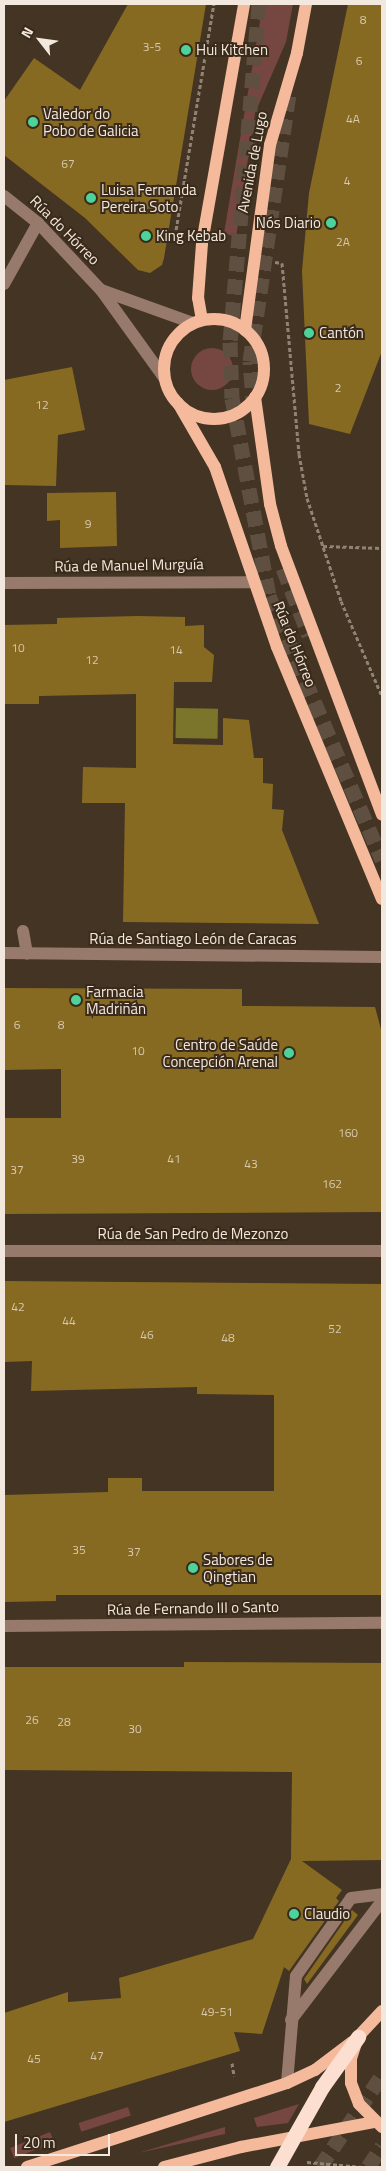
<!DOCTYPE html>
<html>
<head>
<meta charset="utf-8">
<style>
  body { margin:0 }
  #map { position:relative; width:386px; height:2171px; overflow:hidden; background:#443424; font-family:"Titillium Web",sans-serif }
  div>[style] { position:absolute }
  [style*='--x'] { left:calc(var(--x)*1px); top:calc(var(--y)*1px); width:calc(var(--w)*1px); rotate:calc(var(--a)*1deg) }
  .green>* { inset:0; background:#764740; transform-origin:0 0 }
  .round { border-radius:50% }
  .water>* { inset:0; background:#7b752c; transform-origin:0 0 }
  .building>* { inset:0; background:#876a22 }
  .highway-tunnel>* { height:15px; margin-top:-7.5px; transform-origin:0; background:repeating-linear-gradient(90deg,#5e4f40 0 15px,transparent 0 23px) }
  .path>* { height:3px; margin-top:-1.5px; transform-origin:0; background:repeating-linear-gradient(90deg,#908376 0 4px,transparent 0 6.5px) }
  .minor>* { height:12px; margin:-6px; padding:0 6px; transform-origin:6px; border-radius:6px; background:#977a6b }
  .major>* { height:12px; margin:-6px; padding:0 6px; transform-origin:6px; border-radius:6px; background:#f5ba9c }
  .major>.ring { margin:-6px; padding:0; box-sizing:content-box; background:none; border:12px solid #f5ba9c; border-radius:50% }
  .highway>* { height:15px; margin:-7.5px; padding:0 7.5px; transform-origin:7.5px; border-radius:7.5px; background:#fcdfd0 }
  .dots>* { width:14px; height:14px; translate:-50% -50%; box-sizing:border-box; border:2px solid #3a2a1a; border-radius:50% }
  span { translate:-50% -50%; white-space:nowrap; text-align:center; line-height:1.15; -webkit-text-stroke:4px #3a2a1a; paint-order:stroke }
  .number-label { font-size:12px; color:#d7c8af }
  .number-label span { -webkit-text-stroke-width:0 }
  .poi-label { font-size:15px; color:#f2e8de }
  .left { translate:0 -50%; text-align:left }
  .right { translate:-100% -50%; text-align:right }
  .street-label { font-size:15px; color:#f2e8de }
  .frame { position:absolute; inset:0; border:5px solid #f2e8de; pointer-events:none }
  .north { position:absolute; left:15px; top:15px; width:50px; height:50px; -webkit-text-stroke:4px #3a2a1a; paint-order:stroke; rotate:300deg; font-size:14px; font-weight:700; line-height:20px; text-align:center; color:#f2e8de }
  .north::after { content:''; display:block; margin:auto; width:18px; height:22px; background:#f2e8de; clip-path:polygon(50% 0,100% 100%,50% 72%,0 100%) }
  .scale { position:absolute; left:15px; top:2134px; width:95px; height:22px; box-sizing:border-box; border:2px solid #f2e8de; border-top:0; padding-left:6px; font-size:15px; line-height:18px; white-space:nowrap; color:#f2e8de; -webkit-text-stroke:4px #3a2a1a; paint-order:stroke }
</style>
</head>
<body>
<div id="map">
  <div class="green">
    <i style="clip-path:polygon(263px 4px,293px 4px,286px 42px,255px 113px,236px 237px,224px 233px)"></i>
    <i class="round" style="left:191px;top:348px;width:42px;height:42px"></i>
    <i style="clip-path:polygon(299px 2104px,288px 2123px,257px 2127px,254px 2118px)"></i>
    <i style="left:128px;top:2107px;width:9px;height:52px;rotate:72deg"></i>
    <i style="clip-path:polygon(225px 2127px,225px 2134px,138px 2153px)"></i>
    <i style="left:50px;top:2132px;width:11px;height:43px;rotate:68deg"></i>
  </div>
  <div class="water">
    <i style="left:176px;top:708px;width:42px;height:30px;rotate:1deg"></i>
  </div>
  <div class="building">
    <i style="clip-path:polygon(128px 4px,206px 4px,164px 258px,162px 265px,150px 273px,138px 270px,85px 218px,4px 155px,4px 101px,34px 58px,80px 90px)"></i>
    <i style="clip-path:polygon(348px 4px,382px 4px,382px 351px,350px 434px,309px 424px,302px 271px,309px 193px)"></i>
    <i style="clip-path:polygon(72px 367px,85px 430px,58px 435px,56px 486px,5px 485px,4px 380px)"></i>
    <i style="clip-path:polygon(116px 492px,117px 546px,60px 548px,60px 520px,47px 521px,47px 493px)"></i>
    <i style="clip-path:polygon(138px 616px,185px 617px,185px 626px,204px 625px,204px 647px,214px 655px,212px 682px,174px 682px,173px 744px,223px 745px,223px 718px,249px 720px,254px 758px,263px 758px,263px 783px,273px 784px,272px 809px,284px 810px,282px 830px,319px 924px,123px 922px,125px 803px,82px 803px,83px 767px,136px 768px,136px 694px,39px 696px,39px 704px,4px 704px,4px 625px,57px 624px,57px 618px)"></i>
    <i style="clip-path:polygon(4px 988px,242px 989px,242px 1006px,375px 1007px,382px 1033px,382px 1212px,4px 1214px,4px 1118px,61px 1118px,61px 1069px,4px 1070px)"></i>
    <i style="clip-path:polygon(4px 1281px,382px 1284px,382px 1595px,56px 1595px,56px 1601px,4px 1602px,4px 1495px,108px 1492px,108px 1478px,142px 1478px,142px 1491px,274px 1491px,274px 1395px,197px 1394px,197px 1387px,31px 1391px,32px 1361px,4px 1362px)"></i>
    <i style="clip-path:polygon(184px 1662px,382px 1663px,382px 1860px,302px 1861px,342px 1890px,336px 1898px,339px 1901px,289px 1971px,284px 1967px,262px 2034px,234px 2032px,240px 2051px,4px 2122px,4px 2013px,68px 1992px,68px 2002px,121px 1998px,119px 1978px,253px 1939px,291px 1859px,292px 1772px,4px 1770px,4px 1667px,184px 1667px)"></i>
    <i style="clip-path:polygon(352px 1910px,358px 1915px,307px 1984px,304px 1979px)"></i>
  </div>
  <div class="highway-tunnel">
    <i style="--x:259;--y:4;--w:339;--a:94.9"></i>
    <i style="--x:230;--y:342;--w:56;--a:88"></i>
    <i style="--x:232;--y:398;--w:201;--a:79.4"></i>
    <i style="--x:269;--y:596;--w:287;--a:66.8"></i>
    <i style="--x:254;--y:410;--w:49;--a:-94.7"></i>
    <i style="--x:250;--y:361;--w:270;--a:-81.7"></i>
    <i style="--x:283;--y:568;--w:72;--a:68.8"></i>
    <i style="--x:320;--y:2167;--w:111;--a:-56"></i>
    <i style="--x:368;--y:2167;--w:25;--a:-56"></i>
  </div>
  <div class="path">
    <i style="--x:181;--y:238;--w:6;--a:-162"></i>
    <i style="--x:175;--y:236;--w:235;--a:-80.5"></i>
    <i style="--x:275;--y:262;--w:7;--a:8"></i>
    <i style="--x:282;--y:263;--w:192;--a:84.9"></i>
    <i style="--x:299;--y:454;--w:45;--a:79.7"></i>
    <i style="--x:307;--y:498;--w:108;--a:71.7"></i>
    <i style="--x:341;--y:601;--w:103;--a:66.7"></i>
    <i style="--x:264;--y:370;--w:8;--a:76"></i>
    <i style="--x:323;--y:546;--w:59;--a:1.9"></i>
    <i style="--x:232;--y:2063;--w:13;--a:81"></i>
    <i style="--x:307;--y:2162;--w:56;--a:5.1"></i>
  </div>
  <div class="minor">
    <i style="--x:4;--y:196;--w:43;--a:38.5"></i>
    <i style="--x:38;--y:223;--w:92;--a:46.8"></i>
    <i style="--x:101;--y:290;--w:110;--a:54.3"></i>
    <i style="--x:4;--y:284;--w:70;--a:-60.9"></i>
    <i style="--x:101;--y:290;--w:98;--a:19.7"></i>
    <i style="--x:4;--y:583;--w:250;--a:-0.2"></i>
    <i style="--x:23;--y:931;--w:23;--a:80"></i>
    <i style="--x:4;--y:953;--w:378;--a:0.6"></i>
    <i style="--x:4;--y:1251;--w:378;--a:0"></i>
    <i style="--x:4;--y:1626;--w:378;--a:-0.5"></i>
    <i style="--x:291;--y:2020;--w:150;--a:-52.6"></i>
    <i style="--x:287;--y:2083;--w:107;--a:-85.2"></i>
    <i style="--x:296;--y:1976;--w:95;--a:-54.8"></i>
    <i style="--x:351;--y:1898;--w:31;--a:-7"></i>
  </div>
  <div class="major">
    <i class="ring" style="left:164px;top:319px;width:88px;height:88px"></i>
    <i style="--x:202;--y:320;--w:22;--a:-100"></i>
    <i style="--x:198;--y:298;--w:55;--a:-85.8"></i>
    <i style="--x:202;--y:243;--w:243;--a:-80"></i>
    <i style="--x:245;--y:330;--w:187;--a:-82.3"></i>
    <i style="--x:270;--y:145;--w:96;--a:-73.6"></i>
    <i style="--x:297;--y:53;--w:50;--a:-79.6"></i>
    <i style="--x:255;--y:397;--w:108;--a:82"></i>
    <i style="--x:270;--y:504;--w:43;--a:75.3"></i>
    <i style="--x:281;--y:546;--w:287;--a:69.4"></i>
    <i style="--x:178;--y:403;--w:74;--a:60"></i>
    <i style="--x:215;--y:467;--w:190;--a:71"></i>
    <i style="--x:277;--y:647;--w:273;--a:67.4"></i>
    <i style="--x:382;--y:2011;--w:35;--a:133"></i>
    <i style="--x:358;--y:2037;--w:23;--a:108"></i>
    <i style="--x:351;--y:2059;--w:24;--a:90"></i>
    <i style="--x:351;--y:2083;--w:22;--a:69"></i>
    <i style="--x:359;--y:2104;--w:33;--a:45"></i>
    <i style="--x:27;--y:2167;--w:273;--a:-17.9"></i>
    <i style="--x:287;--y:2083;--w:31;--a:-25"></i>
    <i style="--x:315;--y:2070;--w:46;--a:-37.1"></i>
    <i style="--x:164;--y:2167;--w:80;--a:-14.6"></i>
    <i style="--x:241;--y:2147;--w:135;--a:-10.6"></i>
  </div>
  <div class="highway">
    <i style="--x:277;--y:2167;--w:92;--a:-60.6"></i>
    <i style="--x:322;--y:2087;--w:62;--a:-54.2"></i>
  </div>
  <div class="dots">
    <i style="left:186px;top:50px;background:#4dd39a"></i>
    <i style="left:33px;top:122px;background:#4dd39a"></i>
    <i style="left:91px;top:198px;background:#4dd39a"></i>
    <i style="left:331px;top:223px;background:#4dd39a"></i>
    <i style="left:146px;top:236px;background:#4dd39a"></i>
    <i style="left:309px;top:333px;background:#4dd39a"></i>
    <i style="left:76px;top:1000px;background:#4dd39a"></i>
    <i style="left:289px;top:1053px;background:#4dd39a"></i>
    <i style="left:193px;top:1568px;background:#4dd39a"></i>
    <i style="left:294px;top:1914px;background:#4dd39a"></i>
  </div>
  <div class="number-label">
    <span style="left:363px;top:20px">8</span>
    <span style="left:152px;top:47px">3-5</span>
    <span style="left:359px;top:61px">6</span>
    <span style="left:353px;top:119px">4A</span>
    <span style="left:68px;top:164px">67</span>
    <span style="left:347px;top:181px">4</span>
    <span style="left:343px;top:242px">2A</span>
    <span style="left:338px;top:388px">2</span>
    <span style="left:42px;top:405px">12</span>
    <span style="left:88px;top:524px">9</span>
    <span style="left:18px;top:648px">10</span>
    <span style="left:176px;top:650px">14</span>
    <span style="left:92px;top:660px">12</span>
    <span style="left:17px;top:1025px">6</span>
    <span style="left:61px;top:1025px">8</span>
    <span style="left:138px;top:1051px">10</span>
    <span style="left:348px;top:1133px">160</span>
    <span style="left:78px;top:1159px">39</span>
    <span style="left:174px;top:1159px">41</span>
    <span style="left:251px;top:1164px">43</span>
    <span style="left:17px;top:1170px">37</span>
    <span style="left:332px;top:1184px">162</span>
    <span style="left:18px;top:1307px">42</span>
    <span style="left:69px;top:1321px">44</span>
    <span style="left:335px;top:1329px">52</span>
    <span style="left:147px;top:1335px">46</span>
    <span style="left:228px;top:1338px">48</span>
    <span style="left:79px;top:1550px">35</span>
    <span style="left:134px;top:1552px">37</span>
    <span style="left:32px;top:1720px">26</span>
    <span style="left:64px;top:1722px">28</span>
    <span style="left:135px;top:1729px">30</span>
    <span style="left:217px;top:2012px">49-51</span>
    <span style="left:97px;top:2056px">47</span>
    <span style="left:34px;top:2059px">45</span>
  </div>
  <div class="poi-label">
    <span class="left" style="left:196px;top:50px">Hui Kitchen</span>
    <span class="left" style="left:43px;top:122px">Valedor do<br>Pobo de Galicia</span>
    <span class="left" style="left:101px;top:198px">Luisa Fernanda<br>Pereira Soto</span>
    <span class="right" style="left:321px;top:223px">Nós Diario</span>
    <span class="left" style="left:156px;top:236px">King Kebab</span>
    <span class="left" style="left:319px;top:333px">Cantón</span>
    <span class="left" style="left:86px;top:1000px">Farmacia<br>Madriñán</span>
    <span class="right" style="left:278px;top:1053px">Centro de Saúde<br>Concepción Arenal</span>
    <span class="left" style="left:203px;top:1568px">Sabores de<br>Qingtian</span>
    <span class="left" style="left:304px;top:1914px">Claudio</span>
  </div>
  <div class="street-label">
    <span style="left:252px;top:162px;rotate:-79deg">Avenida de Lugo</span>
    <span style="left:65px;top:230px;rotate:45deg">Rúa do Hórreo</span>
    <span style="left:129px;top:565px;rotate:-1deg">Rúa de Manuel Murguía</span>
    <span style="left:295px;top:644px;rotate:68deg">Rúa do Hórreo</span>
    <span style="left:193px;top:939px">Rúa de Santiago León de Caracas</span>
    <span style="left:193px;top:1234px">Rúa de San Pedro de Mezonzo</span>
    <span style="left:193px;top:1608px;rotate:-1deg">Rúa de Fernando III o Santo</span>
  </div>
  <div class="frame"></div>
  <div class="north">N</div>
  <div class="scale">20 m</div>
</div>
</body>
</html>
